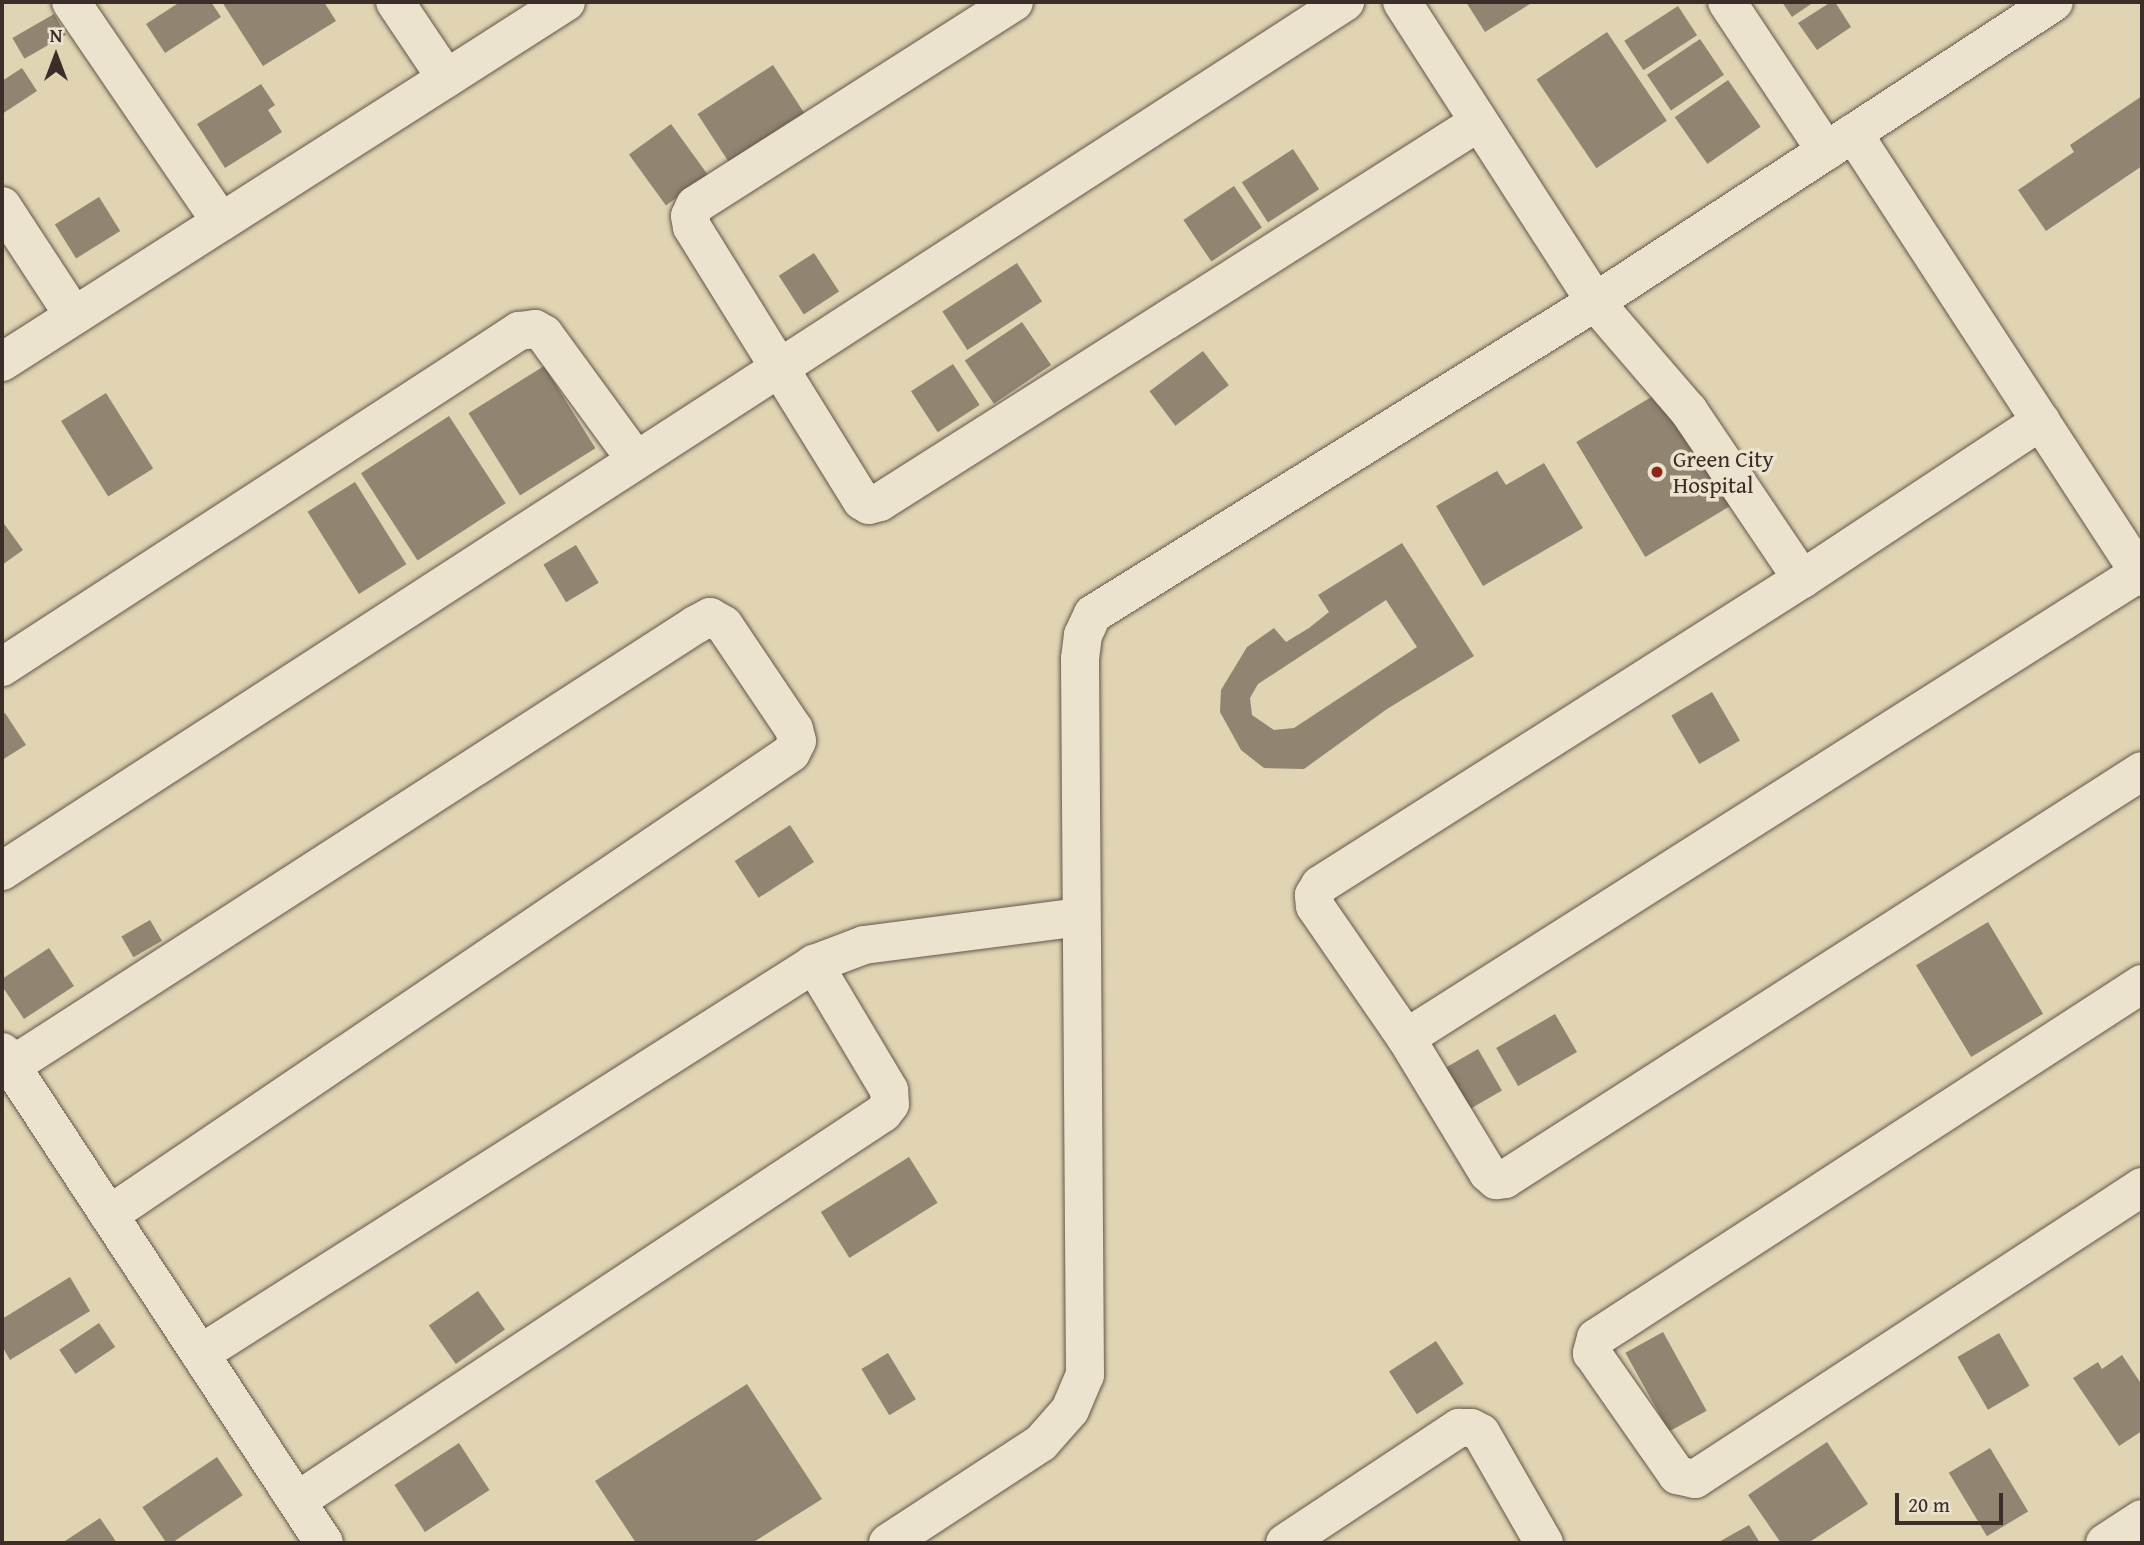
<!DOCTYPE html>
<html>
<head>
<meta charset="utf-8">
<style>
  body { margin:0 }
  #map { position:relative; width:2144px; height:1545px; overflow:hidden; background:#e0d4b3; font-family:"Gentium Book Plus",serif }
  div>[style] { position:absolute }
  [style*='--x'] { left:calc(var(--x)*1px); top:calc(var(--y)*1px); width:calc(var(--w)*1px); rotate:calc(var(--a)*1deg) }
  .building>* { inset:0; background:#918470; transform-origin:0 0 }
  .roads { filter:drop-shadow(0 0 2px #64574a) drop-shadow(0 0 2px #64574a) }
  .minor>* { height:38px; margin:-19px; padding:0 19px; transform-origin:19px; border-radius:19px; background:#ebe3ce }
  .dots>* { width:19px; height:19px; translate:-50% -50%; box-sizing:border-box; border:4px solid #ebe3ce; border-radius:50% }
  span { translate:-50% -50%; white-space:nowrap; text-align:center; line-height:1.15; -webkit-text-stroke:7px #ebe3ce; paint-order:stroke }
  .poi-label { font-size:23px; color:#3b2d27 }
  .left { translate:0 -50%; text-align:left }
  .frame { position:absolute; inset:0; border:4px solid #3b2d27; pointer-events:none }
  .north { position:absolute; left:21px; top:21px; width:70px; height:70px; -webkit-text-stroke:5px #ebe3ce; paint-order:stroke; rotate:0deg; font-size:19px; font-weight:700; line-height:28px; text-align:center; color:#3b2d27 }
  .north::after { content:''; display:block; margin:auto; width:24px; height:32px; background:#3b2d27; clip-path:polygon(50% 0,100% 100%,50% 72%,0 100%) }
  .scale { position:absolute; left:1895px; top:1493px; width:108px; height:32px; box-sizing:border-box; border:4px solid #3b2d27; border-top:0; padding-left:9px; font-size:21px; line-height:24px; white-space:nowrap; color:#3b2d27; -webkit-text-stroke:5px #ebe3ce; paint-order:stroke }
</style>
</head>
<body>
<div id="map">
  <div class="building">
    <i style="clip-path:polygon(180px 2px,211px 2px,221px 17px,165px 53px,146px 24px)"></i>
    <i style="clip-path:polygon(222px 2px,324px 2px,336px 21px,263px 66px)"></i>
    <i style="clip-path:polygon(1466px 2px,1533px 2px,1485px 32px)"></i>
    <i style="clip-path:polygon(1782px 2px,1814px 2px,1792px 17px)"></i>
    <i style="clip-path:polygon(1831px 2px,1835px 2px,1851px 27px,1817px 50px,1798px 23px)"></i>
    <i style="left:1678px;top:6px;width:35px;height:64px;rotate:57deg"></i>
    <i style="left:54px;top:14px;width:24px;height:48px;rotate:60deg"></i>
    <i style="left:1607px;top:32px;width:107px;height:85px;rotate:56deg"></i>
    <i style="left:1700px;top:39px;width:43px;height:64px;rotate:56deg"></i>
    <i style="left:773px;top:65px;width:60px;height:90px;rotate:57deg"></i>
    <i style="clip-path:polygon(22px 68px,37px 91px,2px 114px,2px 81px)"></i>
    <i style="left:1728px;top:80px;width:57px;height:65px;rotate:55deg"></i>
    <i style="clip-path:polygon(261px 84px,275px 105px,268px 110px,282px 132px,225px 168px,197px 124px)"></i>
    <i style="clip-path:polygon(2142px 96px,2142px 166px,2046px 231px,2018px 190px,2074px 152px,2070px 145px)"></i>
    <i style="left:671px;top:124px;width:63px;height:52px;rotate:54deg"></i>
    <i style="left:1293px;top:149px;width:48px;height:61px;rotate:57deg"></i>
    <i style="left:1234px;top:186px;width:50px;height:61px;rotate:56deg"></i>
    <i style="left:99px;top:197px;width:40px;height:52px;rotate:58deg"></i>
    <i style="left:814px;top:253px;width:46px;height:42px;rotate:57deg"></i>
    <i style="left:1017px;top:263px;width:46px;height:89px;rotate:57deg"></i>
    <i style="left:1022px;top:322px;width:52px;height:69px;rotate:56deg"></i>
    <i style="left:1203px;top:351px;width:43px;height:67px;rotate:53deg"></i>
    <i style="left:953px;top:364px;width:49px;height:50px;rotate:57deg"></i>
    <i style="left:544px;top:366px;width:97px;height:89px;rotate:58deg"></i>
    <i style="left:1668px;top:387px;width:134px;height:107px;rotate:59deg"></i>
    <i style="left:106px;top:393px;width:89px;height:53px;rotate:58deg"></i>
    <i style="left:449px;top:416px;width:104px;height:105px;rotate:57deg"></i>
    <i style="clip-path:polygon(1544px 463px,1583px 528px,1483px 586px,1436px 506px,1497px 471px,1506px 485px)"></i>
    <i style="left:355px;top:482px;width:97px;height:56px;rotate:58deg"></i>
    <i style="clip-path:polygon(2px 521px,23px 550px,2px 565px)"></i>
    <i style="clip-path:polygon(evenodd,1402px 543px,1474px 656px,1387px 709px,1304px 769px,1264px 768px,1241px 750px,1220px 712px,1221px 690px,1247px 647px,1274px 628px,1286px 642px,1309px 628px,1329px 612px,1318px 595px,1402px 543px,1386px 600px,1417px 647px,1294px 728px,1274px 730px,1252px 715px,1250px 698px,1258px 684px,1386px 600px)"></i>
    <i style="left:576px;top:545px;width:44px;height:38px;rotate:59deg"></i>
    <i style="left:1712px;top:692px;width:56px;height:47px;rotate:60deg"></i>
    <i style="clip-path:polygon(5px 713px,26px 745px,2px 760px,2px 715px)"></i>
    <i style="left:790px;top:825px;width:44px;height:66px;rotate:57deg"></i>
    <i style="left:150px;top:920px;width:24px;height:33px;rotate:60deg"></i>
    <i style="left:1988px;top:922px;width:107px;height:84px;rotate:59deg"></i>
    <i style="clip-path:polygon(49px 948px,74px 986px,24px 1019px,2px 986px,2px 979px)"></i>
    <i style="left:1555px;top:1014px;width:44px;height:68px;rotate:60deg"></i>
    <i style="left:1478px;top:1049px;width:48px;height:41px;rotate:60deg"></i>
    <i style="left:909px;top:1157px;width:54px;height:104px;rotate:58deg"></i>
    <i style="clip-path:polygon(70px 1277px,90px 1311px,10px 1360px,2px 1346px,2px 1319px)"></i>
    <i style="left:478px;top:1291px;width:47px;height:60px;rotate:55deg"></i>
    <i style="left:99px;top:1323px;width:29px;height:48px;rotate:56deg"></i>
    <i style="left:1663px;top:1332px;width:90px;height:43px;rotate:61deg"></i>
    <i style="left:1999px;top:1333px;width:61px;height:48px;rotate:60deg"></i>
    <i style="left:1436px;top:1341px;width:51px;height:56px;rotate:57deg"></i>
    <i style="left:888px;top:1353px;width:54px;height:31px;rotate:59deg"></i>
    <i style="clip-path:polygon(2122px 1355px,2142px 1385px,2142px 1431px,2119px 1446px,2073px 1378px,2098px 1362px,2102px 1369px)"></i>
    <i style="clip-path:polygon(747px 1384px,822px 1499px,752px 1543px,636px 1543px,595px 1481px)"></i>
    <i style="clip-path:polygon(1827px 1442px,1868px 1504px,1808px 1543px,1781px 1543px,1748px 1495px)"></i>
    <i style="left:459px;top:1443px;width:56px;height:77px;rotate:57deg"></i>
    <i style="left:1990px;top:1448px;width:74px;height:48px;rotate:59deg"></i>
    <i style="left:217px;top:1457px;width:46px;height:90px;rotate:56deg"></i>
    <i style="clip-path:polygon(100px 1518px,117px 1543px,62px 1543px)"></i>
    <i style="clip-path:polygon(1749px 1525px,1760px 1543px,1717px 1543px)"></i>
  </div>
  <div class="roads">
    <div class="minor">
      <i style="--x:71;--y:2;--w:266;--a:55.7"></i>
      <i style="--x:395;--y:2;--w:92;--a:56.1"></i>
      <i style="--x:1014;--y:2;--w:378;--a:147.5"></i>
      <i style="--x:695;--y:205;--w:12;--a:114"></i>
      <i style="--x:690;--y:216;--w:11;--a:80"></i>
      <i style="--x:692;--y:227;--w:322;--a:58.2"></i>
      <i style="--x:862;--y:501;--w:8;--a:30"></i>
      <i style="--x:869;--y:505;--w:11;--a:-15"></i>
      <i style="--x:880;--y:502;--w:709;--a:-32.39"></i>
      <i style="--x:1402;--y:2;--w:357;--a:57.2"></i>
      <i style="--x:1595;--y:302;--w:143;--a:49.3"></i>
      <i style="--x:1688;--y:410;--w:204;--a:56"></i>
      <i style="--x:1727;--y:2;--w:179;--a:56.4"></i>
      <i style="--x:1853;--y:133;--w:530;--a:56.94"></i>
      <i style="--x:2;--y:206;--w:131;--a:56.8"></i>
      <i style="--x:2;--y:362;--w:669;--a:-32.55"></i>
      <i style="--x:2041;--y:421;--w:287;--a:146.5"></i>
      <i style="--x:1802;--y:579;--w:571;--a:147.59"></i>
      <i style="--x:1320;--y:885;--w:12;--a:121"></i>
      <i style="--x:1314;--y:895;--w:11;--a:85"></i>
      <i style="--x:1315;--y:906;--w:160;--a:55.4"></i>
      <i style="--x:1406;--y:1038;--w:158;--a:58.7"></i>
      <i style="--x:1488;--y:1173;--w:11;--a:41"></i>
      <i style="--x:1496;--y:1180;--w:9;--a:-6"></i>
      <i style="--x:1505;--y:1179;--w:756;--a:-32.64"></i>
      <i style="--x:2;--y:667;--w:617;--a:-33.02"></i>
      <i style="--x:519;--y:331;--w:16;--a:-7"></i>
      <i style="--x:535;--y:329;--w:10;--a:29"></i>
      <i style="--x:544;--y:334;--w:155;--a:53.9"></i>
      <i style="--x:2;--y:871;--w:1600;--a:-32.91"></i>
      <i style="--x:2142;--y:984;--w:651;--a:147.04"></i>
      <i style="--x:1596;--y:1338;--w:16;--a:105"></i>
      <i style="--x:1592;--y:1353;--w:149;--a:55.1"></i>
      <i style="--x:1677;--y:1475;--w:18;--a:13"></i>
      <i style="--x:1695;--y:1479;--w:534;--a:-33.15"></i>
      <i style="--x:1406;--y:1038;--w:868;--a:-32.39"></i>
      <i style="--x:2;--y:1052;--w:587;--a:56.74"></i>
      <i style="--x:2;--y:1072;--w:825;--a:-32.82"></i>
      <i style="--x:695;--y:625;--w:17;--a:-28"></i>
      <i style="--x:710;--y:617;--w:16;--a:30"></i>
      <i style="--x:724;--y:625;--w:125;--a:56.1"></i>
      <i style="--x:794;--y:729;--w:12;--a:76"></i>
      <i style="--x:797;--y:741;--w:13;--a:117"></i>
      <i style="--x:791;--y:753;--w:824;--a:145.89"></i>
      <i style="--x:200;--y:1354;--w:727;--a:-32.42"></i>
      <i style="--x:814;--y:964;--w:53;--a:-20.8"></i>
      <i style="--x:864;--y:945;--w:219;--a:-7.4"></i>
      <i style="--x:297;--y:1501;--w:703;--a:-33.51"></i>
      <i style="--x:883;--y:1113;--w:11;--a:-52"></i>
      <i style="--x:890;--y:1104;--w:14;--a:-94"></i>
      <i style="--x:889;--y:1090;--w:147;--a:-120.8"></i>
      <i style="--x:888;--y:1543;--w:183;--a:-33.2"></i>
      <i style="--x:1041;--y:1443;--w:44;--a:-48.7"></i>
      <i style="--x:1070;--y:1410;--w:38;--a:-67"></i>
      <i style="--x:1085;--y:1375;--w:716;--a:-90.4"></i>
      <i style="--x:1080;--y:659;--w:24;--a:-83"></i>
      <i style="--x:1083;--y:635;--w:23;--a:-65"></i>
      <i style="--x:1093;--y:614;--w:591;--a:-31.86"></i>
      <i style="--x:1595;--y:302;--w:548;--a:-33.17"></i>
      <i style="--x:1285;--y:1543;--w:209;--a:-33.5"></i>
      <i style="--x:1459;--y:1428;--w:12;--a:0"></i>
      <i style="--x:1471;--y:1428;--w:11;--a:27"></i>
      <i style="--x:1481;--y:1433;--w:127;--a:60.2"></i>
      <i style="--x:2105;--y:1543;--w:44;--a:-33"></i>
    </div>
  </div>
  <div class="dots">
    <i style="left:1657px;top:472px;background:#8f2418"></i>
  </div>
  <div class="poi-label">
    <span class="left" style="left:1673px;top:472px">Green City<br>Hospital</span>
  </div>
  <div class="frame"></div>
  <div class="north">N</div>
  <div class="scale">20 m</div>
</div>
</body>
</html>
